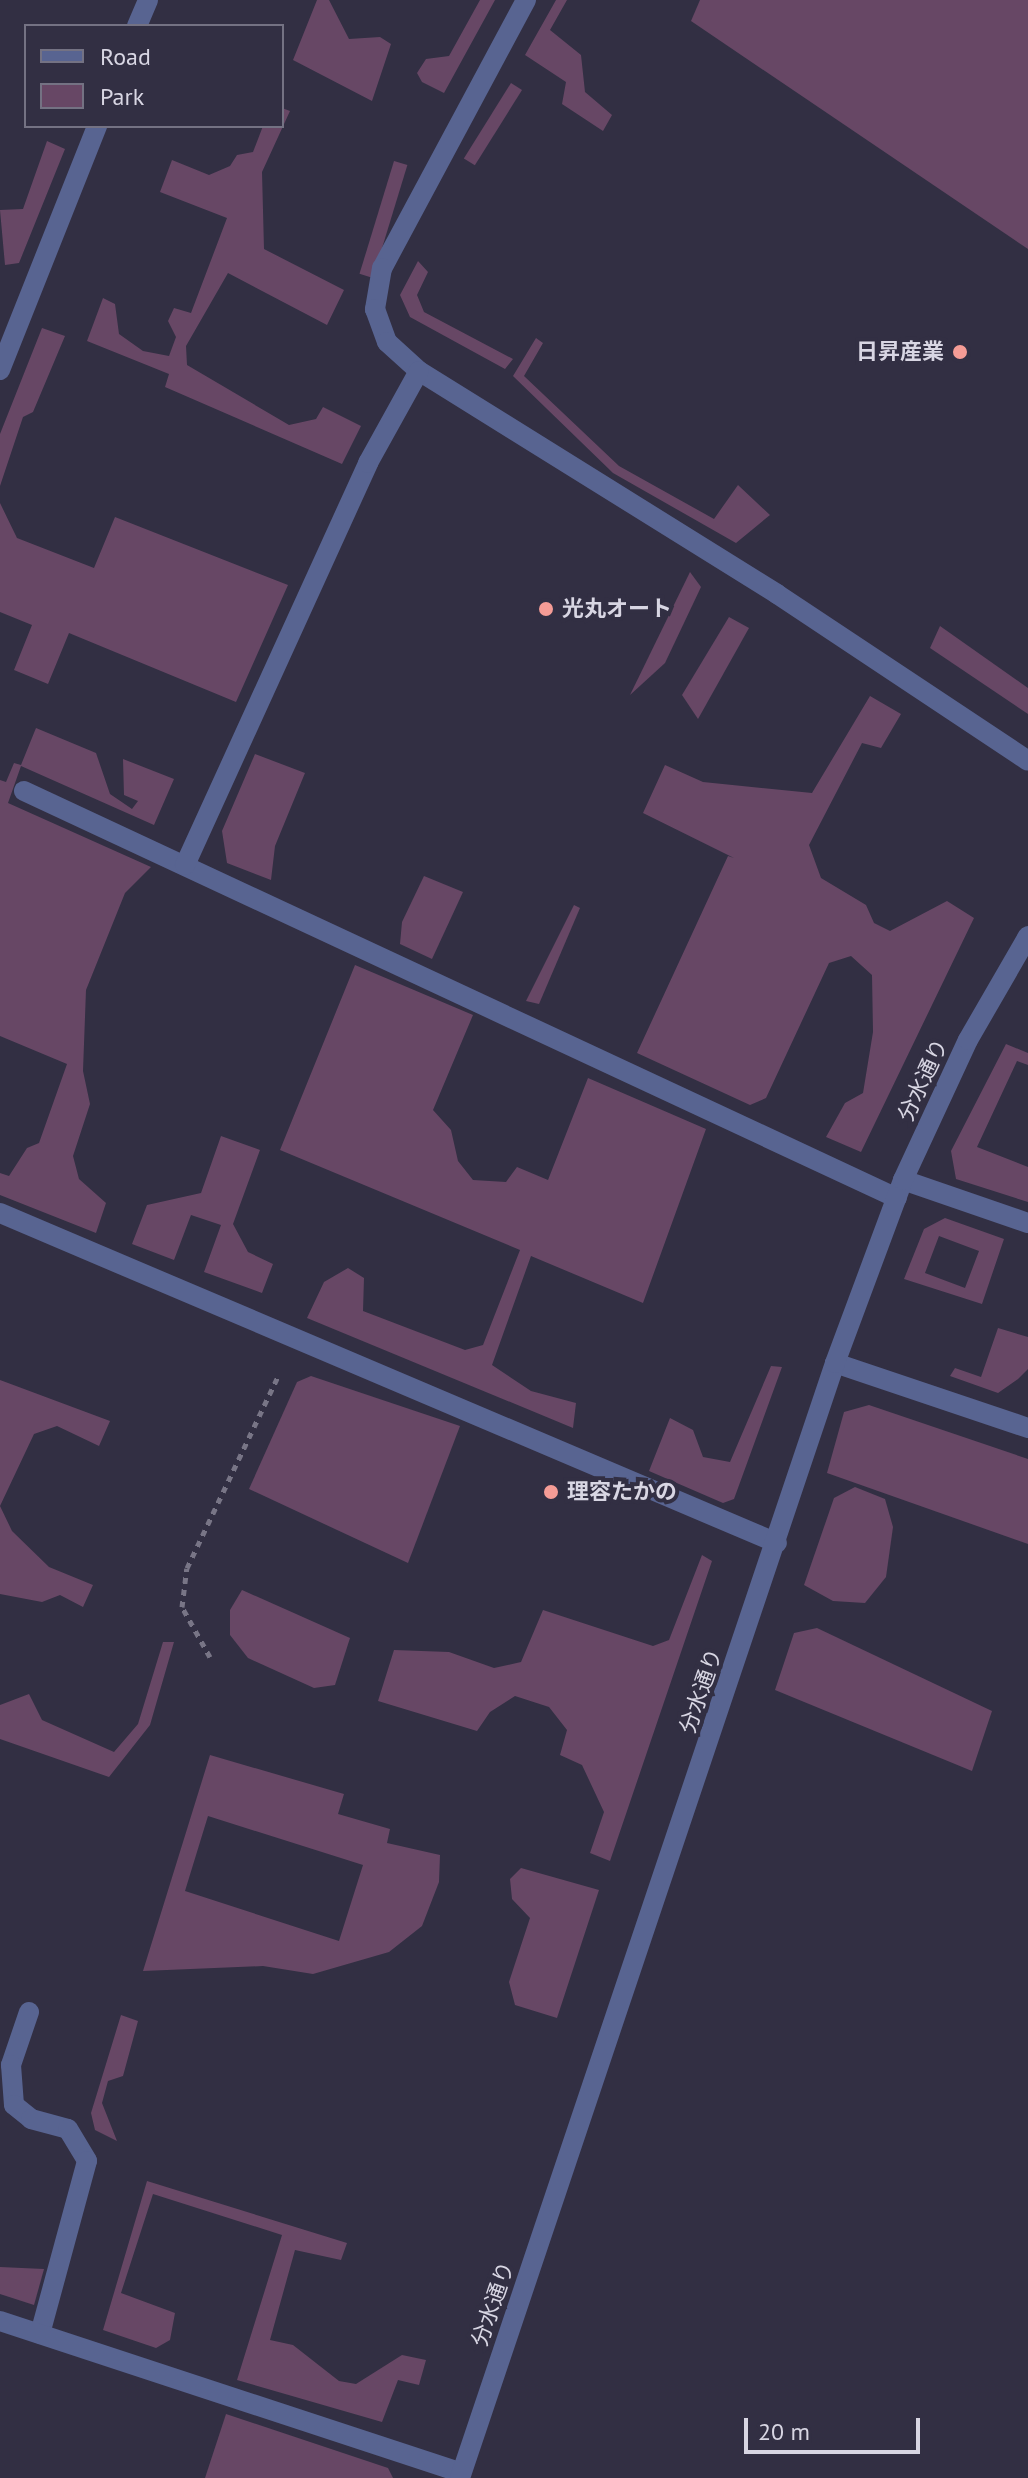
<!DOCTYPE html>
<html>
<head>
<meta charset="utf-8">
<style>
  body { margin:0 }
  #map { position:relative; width:1028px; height:2478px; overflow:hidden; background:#322f43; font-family:"PT Sans","Noto Sans JP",sans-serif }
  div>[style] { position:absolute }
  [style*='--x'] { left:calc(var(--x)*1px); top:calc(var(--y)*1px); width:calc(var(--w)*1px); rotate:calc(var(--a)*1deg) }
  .green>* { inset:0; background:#674765; transform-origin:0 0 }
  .path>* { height:5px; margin-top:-2.5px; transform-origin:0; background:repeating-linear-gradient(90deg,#787586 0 6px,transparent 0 12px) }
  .service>* { height:20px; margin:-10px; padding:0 10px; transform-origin:10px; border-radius:10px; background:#586491 }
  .minor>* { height:20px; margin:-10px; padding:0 10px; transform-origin:10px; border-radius:10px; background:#586491 }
  .tertiary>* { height:20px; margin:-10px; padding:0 10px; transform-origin:10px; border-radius:10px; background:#586491 }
  .dots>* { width:22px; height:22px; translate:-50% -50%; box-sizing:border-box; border:4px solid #322f43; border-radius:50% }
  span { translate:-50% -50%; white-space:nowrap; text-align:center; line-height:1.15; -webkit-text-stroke:8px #322f43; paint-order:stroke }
  .poi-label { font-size:22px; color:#d8d6e3; font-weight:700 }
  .right { translate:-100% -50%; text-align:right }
  .left { translate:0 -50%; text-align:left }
  .street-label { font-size:22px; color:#d8d6e3 }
  .legend { position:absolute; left:24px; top:24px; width:260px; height:104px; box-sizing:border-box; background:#322f43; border:2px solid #747283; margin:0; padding:10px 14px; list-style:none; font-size:24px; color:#d8d6e3 }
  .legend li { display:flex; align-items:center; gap:16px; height:40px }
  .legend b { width:40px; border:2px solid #747283 }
  .scale { position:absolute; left:744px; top:2418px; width:176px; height:36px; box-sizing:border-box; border:4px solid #d8d6e3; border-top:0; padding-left:10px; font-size:24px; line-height:28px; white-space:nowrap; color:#d8d6e3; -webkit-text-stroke:6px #322f43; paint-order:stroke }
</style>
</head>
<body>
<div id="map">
  <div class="green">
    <i style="clip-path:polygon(317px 0,329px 0,349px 39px,380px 37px,391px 44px,372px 101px,293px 60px)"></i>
    <i style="clip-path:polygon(480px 0,495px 0,444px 93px,422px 82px,417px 73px,426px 59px,449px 56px)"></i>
    <i style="clip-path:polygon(556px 0,567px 0,550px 30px,581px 55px,585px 92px,612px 115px,603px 131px,562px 104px,566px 82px,525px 55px)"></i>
    <i style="clip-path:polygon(700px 0,1028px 0,1028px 249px,691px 21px)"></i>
    <i style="left:511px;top:83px;width:13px;height:89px;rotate:32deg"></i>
    <i style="clip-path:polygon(282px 108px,290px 111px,262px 172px,264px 249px,344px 290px,327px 325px,228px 273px,186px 346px,187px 365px,289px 425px,316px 419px,323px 407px,361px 426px,342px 464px,165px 387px,169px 374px,87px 341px,103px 298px,115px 304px,119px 334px,143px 351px,169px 356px,176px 337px,168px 321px,174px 308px,191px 313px,227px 218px,160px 192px,172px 160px,209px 175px,230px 166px,237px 155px,253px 152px,263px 126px,282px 126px)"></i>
    <i style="clip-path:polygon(47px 141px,65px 149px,19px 263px,5px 265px,0 210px,23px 209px)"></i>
    <i style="left:394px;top:161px;width:14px;height:118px;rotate:17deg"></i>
    <i style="clip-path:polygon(418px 261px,428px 272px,417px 295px,424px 312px,513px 359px,505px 369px,410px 317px,400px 295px)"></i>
    <i style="clip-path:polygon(42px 328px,65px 336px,33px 412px,23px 417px,0 486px,0 434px)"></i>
    <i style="clip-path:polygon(536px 338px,543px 343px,524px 376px,619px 466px,714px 519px,738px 485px,770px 515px,736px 543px,613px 473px,513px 376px)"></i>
    <i style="clip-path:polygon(0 503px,17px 538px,94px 568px,115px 517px,288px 585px,236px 702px,69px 633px,48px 684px,14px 670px,32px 625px,0 612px)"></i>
    <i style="clip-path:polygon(690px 572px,701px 587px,665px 663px,630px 695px)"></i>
    <i style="clip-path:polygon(729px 617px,749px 628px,698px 719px,682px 695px)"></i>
    <i style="clip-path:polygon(940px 626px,1028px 688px,1028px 714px,930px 648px)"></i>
    <i style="clip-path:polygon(870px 696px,901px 714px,881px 748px,862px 743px,809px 845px,821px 878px,866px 905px,874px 923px,890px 931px,947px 901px,974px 918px,861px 1152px,826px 1137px,845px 1103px,863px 1093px,873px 1032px,872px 975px,851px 956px,829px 963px,766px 1098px,750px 1105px,637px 1053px,728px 856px,734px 858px,643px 813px,665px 765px,703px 782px,812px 793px)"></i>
    <i style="clip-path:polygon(36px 728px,96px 753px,110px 794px,132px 809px,138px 801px,124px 795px,123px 759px,174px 779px,154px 825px,21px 766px,8px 803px,151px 867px,125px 893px,86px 990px,83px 1071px,90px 1104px,73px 1156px,79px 1179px,106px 1203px,96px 1233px,0 1195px,0 1173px,9px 1176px,27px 1148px,39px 1143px,67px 1064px,0 1036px,0 780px,6px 782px,14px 763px,21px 765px)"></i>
    <i style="clip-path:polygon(255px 754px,305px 773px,275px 846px,271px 880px,227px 863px,222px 831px)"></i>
    <i style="clip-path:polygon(424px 876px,463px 892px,432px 959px,400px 944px,402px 922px)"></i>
    <i style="clip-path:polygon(574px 905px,580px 908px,539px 1004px,526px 1001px)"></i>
    <i style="clip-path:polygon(355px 965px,473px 1015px,433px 1110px,451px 1130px,458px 1161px,473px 1180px,506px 1182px,517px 1167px,548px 1180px,588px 1078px,706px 1129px,643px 1303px,531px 1256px,492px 1365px,531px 1391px,576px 1403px,573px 1428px,307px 1318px,324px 1282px,348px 1268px,364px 1278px,363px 1311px,465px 1350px,483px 1345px,520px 1250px,280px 1150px)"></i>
    <i style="clip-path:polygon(1006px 1044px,1028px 1053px,1028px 1065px,1017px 1061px,977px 1147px,1028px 1167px,1028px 1202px,956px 1179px,951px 1151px)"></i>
    <i style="clip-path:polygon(221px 1136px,260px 1150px,233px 1224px,248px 1252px,273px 1264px,262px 1293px,204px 1272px,221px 1225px,191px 1215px,174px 1260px,132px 1244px,147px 1205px,201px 1193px)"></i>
    <i style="clip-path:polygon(evenodd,945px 1218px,1004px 1239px,982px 1304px,904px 1279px,924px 1229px,945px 1218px,939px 1236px,979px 1251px,965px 1288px,925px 1273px,939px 1236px)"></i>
    <i style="clip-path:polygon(998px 1328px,1028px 1337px,1028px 1369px,1018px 1379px,998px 1393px,950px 1376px,955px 1368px,981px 1377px)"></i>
    <i style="clip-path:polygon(771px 1366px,782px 1367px,734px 1499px,723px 1503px,649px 1471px,670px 1418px,693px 1430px,703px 1457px,730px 1462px)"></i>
    <i style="clip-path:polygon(311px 1376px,460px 1426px,408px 1563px,249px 1489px,297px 1382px)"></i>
    <i style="clip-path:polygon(0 1380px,110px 1421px,99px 1446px,57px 1426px,34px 1434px,0 1506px,12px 1531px,49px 1567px,93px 1585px,83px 1607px,60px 1595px,42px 1602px,0 1594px)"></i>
    <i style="clip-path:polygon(869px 1405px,1028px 1459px,1028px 1544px,827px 1473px,844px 1412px)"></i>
    <i style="clip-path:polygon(855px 1487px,885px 1499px,893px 1527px,886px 1577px,865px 1603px,833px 1601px,804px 1585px,834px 1498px)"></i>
    <i style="clip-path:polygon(702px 1555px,712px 1561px,610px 1861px,590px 1853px,604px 1812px,582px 1765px,560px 1755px,567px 1730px,549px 1707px,515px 1696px,490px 1712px,477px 1731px,378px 1701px,394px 1650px,449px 1652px,494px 1668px,521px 1662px,543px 1610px,653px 1646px,669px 1640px)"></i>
    <i style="clip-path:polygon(242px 1590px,350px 1638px,335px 1685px,314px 1688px,248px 1658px,230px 1635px,230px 1610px)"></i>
    <i style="clip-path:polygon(817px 1628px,992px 1711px,972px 1771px,775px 1690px,794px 1633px)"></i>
    <i style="clip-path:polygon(163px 1642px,174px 1642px,150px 1725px,109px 1777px,0 1739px,0 1705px,29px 1694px,42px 1720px,114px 1752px,138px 1724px)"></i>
    <i style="clip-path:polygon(evenodd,210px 1755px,344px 1794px,338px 1814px,390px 1829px,387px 1843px,440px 1855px,439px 1882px,422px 1926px,389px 1952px,313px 1974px,263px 1966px,143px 1971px,210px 1755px,208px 1816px,363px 1865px,339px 1941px,185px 1891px,208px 1816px)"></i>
    <i style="clip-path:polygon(521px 1868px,599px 1890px,557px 2018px,515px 2005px,509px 1982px,530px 1918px,512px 1899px,510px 1879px)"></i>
    <i style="clip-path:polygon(121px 2015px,138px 2021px,123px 2076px,108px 2081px,102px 2103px,117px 2141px,95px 2130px,91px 2113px)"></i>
    <i style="clip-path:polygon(147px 2181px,347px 2243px,341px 2260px,295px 2250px,270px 2340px,293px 2345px,339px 2381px,356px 2384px,402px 2355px,426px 2360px,419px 2385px,398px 2380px,382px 2422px,237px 2380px,282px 2235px,153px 2194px,121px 2293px,175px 2313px,170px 2340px,156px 2348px,103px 2330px)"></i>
    <i style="clip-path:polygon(0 2267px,44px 2269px,34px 2305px,0 2294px)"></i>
    <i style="clip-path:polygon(226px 2414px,388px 2468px,393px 2478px,205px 2478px)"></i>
  </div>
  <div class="path">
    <i style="--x:210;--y:1657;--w:57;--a:-119.2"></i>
    <i style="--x:182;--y:1607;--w:39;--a:-83"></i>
    <i style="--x:187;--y:1568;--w:212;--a:-64.6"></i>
  </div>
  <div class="service">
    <i style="--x:29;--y:2012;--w:56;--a:108.8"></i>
    <i style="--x:11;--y:2065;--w:40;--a:85.7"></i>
    <i style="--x:14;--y:2105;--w:22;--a:39"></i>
    <i style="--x:31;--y:2119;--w:38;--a:15"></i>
    <i style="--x:68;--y:2129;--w:37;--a:59"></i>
    <i style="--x:87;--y:2161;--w:179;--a:105.2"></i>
  </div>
  <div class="minor">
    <i style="--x:526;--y:0;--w:304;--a:118.2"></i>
    <i style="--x:382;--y:268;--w:42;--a:99.7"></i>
    <i style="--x:375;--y:309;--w:35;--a:70"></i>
    <i style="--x:387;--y:342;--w:43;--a:42.2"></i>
    <i style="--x:419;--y:371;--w:422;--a:31.9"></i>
    <i style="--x:777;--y:594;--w:301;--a:33.6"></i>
    <i style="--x:137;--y:26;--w:28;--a:-67"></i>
    <i style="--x:0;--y:370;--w:263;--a:-68.3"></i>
    <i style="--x:24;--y:791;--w:963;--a:25"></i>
    <i style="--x:185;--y:865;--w:442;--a:-65.5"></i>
    <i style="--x:368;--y:463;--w:105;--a:-61"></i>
    <i style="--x:903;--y:1180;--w:132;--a:19"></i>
    <i style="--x:0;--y:1213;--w:844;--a:23.01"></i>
    <i style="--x:835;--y:1363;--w:204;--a:18.6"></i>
    <i style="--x:0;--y:2321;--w:485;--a:18.2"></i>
  </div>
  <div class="tertiary">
    <i style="--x:460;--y:2478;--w:1176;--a:-71.41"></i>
    <i style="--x:835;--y:1363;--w:195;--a:-69.6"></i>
    <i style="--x:903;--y:1180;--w:154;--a:-65.1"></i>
    <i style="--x:968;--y:1040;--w:120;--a:-60"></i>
  </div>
  <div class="dots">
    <i style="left:960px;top:352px;background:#f59c96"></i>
    <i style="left:546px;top:609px;background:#f59c96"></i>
    <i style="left:551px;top:1492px;background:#f59c96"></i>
  </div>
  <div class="poi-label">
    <span class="right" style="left:944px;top:352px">日昇産業</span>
    <span class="left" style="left:562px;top:609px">光丸オート</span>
    <span class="left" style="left:567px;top:1492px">理容たかの</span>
  </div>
  <div class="street-label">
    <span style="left:923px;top:1080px;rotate:-65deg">分水通り</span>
    <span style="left:701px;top:1691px;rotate:-71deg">分水通り</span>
    <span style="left:493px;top:2304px;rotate:-71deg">分水通り</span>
  </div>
  <ul class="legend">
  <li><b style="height:10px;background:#586491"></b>Road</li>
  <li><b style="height:22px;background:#674765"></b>Park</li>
  </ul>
  <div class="scale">20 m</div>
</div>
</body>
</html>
